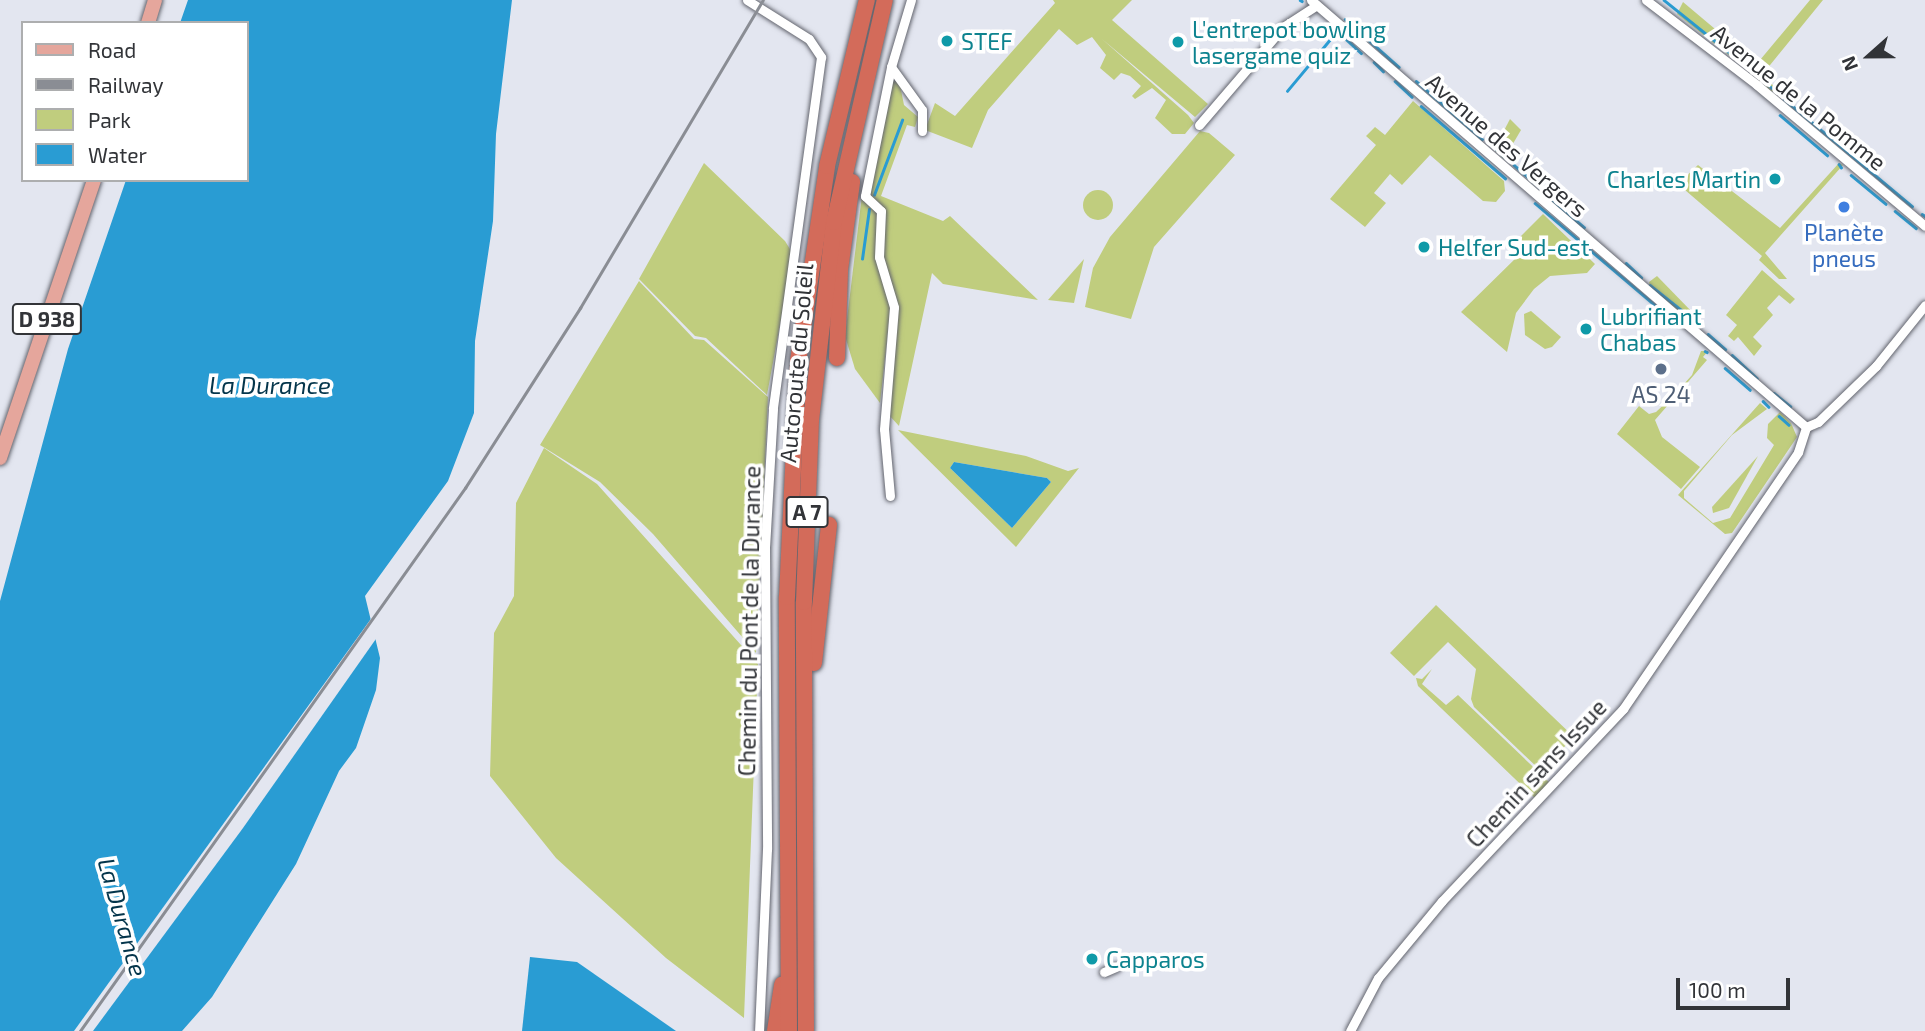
<!DOCTYPE html>
<html>
<head>
<meta charset="utf-8">
<style>
  body { margin:0 }
  #map { position:relative; width:1925px; height:1031px; overflow:hidden; background:#e3e6f0; font-family:"Exo 2",sans-serif }
  div>[style] { position:absolute }
  [style*='--x'] { left:calc(var(--x)*1px); top:calc(var(--y)*1px); width:calc(var(--w)*1px); rotate:calc(var(--a)*1deg) }
  .green>* { inset:0; background:#c0cd7e }
  .round { border-radius:50% }
  .water>* { inset:0; background:#299cd3 }
  .pier>* { inset:0; background:#e3e6f0 }
  .stream>* { height:2.5px; margin:-1.25px; padding:0 1.25px; transform-origin:1.25px; border-radius:1.25px; background:#299cd3 }
  .roads { filter:drop-shadow(0 0 2px #63656e) drop-shadow(0 0 2px #63656e) }
  .street>* { height:9px; margin:-4.5px; padding:0 4.5px; transform-origin:4.5px; border-radius:4.5px; background:#fff }
  .primary>* { height:14px; margin:-7px; padding:0 7px; transform-origin:7px; border-radius:7px; background:#e5a69c }
  .highway>* { height:16px; margin:-8px; padding:0 8px; transform-origin:8px; border-radius:8px; background:#d36b5a }
  .rail>* { height:2.5px; margin:-1.25px; padding:0 1.25px; transform-origin:1.25px; border-radius:1.25px; background:#8a8d94 }
  .dots>* { width:19px; height:19px; translate:-50% -50%; box-sizing:border-box; border:4px solid #fff; border-radius:50% }
  span { translate:-50% -50%; white-space:nowrap; text-align:center; line-height:1.15; -webkit-text-stroke:7px #fff; paint-order:stroke }
  .shield-label span { padding:2px 5px; background:#fff; border:2px solid; border-radius:5px; -webkit-text-stroke-width:0 }
  .shield-label { font-size:21px; color:#323438; font-weight:700 }
  .culture-label { font-size:23px; color:#0d838f }
  .left { translate:0 -50%; text-align:left }
  .right { translate:-100% -50%; text-align:right }
  .street-label { font-size:23px; color:#323438 }
  .shop-label { font-size:23px; color:#366cbe }
  .service-label { font-size:23px; color:#4e5e75 }
  .water-label { font-size:24px; color:#04354b; font-style:italic }
  .legend { position:absolute; left:21px; top:21px; width:228px; height:161px; box-sizing:border-box; background:#fff; border:2px solid #adaeaf; margin:0; padding:9px 12px; list-style:none; font-size:21px; color:#323438 }
  .legend li { display:flex; align-items:center; gap:14px; height:35px }
  .legend b { width:35px; border:2px solid #adaeaf }
  .north { position:absolute; left:1834px; top:21px; width:70px; height:70px; -webkit-text-stroke:5px #fff; paint-order:stroke; rotate:249deg; font-size:19px; font-weight:700; line-height:28px; text-align:center; color:#323438 }
  .north::after { content:''; display:block; margin:auto; width:24px; height:32px; background:#323438; clip-path:polygon(50% 0,100% 100%,50% 72%,0 100%) }
  .scale { position:absolute; left:1676px; top:978px; width:114px; height:32px; box-sizing:border-box; border:4px solid #323438; border-top:0; padding-left:9px; font-size:21px; line-height:24px; white-space:nowrap; color:#323438; -webkit-text-stroke:5px #fff; paint-order:stroke }
</style>
</head>
<body>
<div id="map">
  <div class="green">
    <i style="clip-path:polygon(1053px 0,1132px 0,1112px 20px,1208px 104px,1195px 117px,1102px 39px,1188px 115px,1194px 123px,1185px 134px,1172px 134px,1155px 118px,1166px 100px,1152px 88px,1135px 99px,1132px 96px,1141px 86px,1130px 76px,1121px 73px,1114px 80px,1100px 68px,1106px 55px,1092px 37px,1077px 45px,1059px 29px,988px 110px,972px 148px,925px 130px,935px 103px,955px 116px,1055px 3px)"></i>
    <i style="clip-path:polygon(1810px 0,1823px 0,1762px 75px,1776px 88px,1772px 92px,1750px 72px)"></i>
    <i style="clip-path:polygon(1683px 2px,1746px 55px,1740px 64px,1677px 14px)"></i>
    <i style="clip-path:polygon(892px 78px,900px 85px,904px 105px,918px 117px,915px 127px,907px 125px,881px 196px,943px 221px,950px 216px,1038px 300px,943px 284px,932px 273px,899px 426px,887px 413px,895px 310px,881px 256px,886px 216px,879px 203px,869px 197px)"></i>
    <i style="clip-path:polygon(1413px 101px,1504px 181px,1505px 191px,1496px 202px,1483px 201px,1430px 155px,1402px 185px,1390px 174px,1374px 193px,1386px 203px,1365px 227px,1330px 199px,1376px 145px,1366px 136px,1375px 127px,1385px 135px)"></i>
    <i style="clip-path:polygon(1510px 119px,1521px 130px,1504px 159px,1494px 150px)"></i>
    <i style="clip-path:polygon(1200px 131px,1209px 133px,1235px 155px,1154px 247px,1131px 319px,1085px 307px,1093px 268px,1110px 237px)"></i>
    <i style="clip-path:polygon(704px 163px,785px 241px,793px 254px,767px 395px,706px 338px,695px 336px,639px 279px)"></i>
    <i style="clip-path:polygon(1839px 163px,1843px 165px,1765px 253px,1787px 279px,1779px 279px,1759px 260px,1762px 256px,1678px 184px,1698px 165px,1780px 228px)"></i>
    <i class="round" style="left:1083px;top:190px;width:30px;height:30px"></i>
    <i style="clip-path:polygon(862px 195px,877px 211px,891px 305px,880px 403px,855px 369px,845px 336px)"></i>
    <i style="clip-path:polygon(1543px 214px,1595px 264px,1587px 273px,1550px 276px,1534px 289px,1516px 313px,1507px 352px,1461px 312px,1520px 254px,1515px 242px)"></i>
    <i style="clip-path:polygon(1084px 259px,1074px 303px,1048px 300px)"></i>
    <i style="clip-path:polygon(1762px 270px,1795px 299px,1790px 304px,1779px 295px,1767px 308px,1773px 315px,1753px 337px,1762px 346px,1754px 356px,1738px 337px,1734px 341px,1728px 336px,1737px 325px,1726px 315px)"></i>
    <i style="clip-path:polygon(1657px 276px,1695px 315px,1697px 322px,1687px 320px,1650px 288px,1649px 282px)"></i>
    <i style="clip-path:polygon(639px 281px,694px 339px,704px 340px,768px 397px,756px 653px,653px 534px,600px 482px,540px 445px)"></i>
    <i style="clip-path:polygon(1531px 311px,1561px 337px,1552px 347px,1545px 349px,1525px 335px,1524px 314px)"></i>
    <i style="clip-path:polygon(1701px 351px,1708px 351px,1703px 357px,1707px 360px,1655px 420px,1662px 437px,1700px 467px,1681px 489px,1617px 434px,1639px 406px,1649px 414px,1656px 412px,1675px 394px,1692px 375px)"></i>
    <i style="clip-path:polygon(1760px 403px,1767px 409px,1732px 435px,1684px 491px,1684px 498px,1713px 523px,1730px 518px,1774px 445px,1767px 438px,1768px 424px,1780px 412px,1791px 423px,1797px 437px,1793px 443px,1732px 533px,1725px 534px,1678px 495px)"></i>
    <i style="clip-path:polygon(evenodd,898px 430px,1026px 456px,1068px 471px,1079px 468px,1016px 547px,898px 430px,954px 462px,1047px 478px,1051px 482px,1012px 528px,950px 468px,954px 462px)"></i>
    <i style="clip-path:polygon(544px 448px,597px 484px,758px 664px,744px 1018px,666px 958px,556px 858px,490px 776px,494px 633px,514px 596px,516px 503px)"></i>
    <i style="clip-path:polygon(1758px 456px,1729px 508px,1713px 513px,1712px 507px)"></i>
    <i style="clip-path:polygon(1436px 605px,1574px 737px,1541px 771px,1474px 707px,1471px 699px,1476px 669px,1448px 642px,1414px 676px,1390px 653px)"></i>
    <i style="clip-path:polygon(1432px 669px,1422px 684px,1446px 705px,1458px 695px,1552px 785px,1537px 800px,1418px 686px,1416px 678px,1422px 679px)"></i>
  </div>
  <div class="water">
    <i style="clip-path:polygon(188px 0,512px 0,496px 134px,493px 221px,475px 341px,474px 413px,448px 481px,365px 596px,380px 658px,376px 690px,356px 748px,339px 771px,296px 864px,212px 997px,182px 1031px,0 1031px,0 601px,68px 349px,126px 180px,247px 180px,247px 23px,180px 23px)"></i>
    <i style="clip-path:polygon(954px 462px,1047px 478px,1051px 482px,1012px 528px,950px 468px)"></i>
    <i style="clip-path:polygon(530px 957px,577px 962px,676px 1031px,522px 1031px)"></i>
  </div>
  <div class="pier">
    <i style="clip-path:polygon(373px 616px,378px 636px,243px 828px,93px 1031px,74px 1031px)"></i>
  </div>
  <div class="stream">
    <i style="--x:1300;--y:0;--w:2;--a:27"></i>
    <i style="--x:1664;--y:0;--w:97;--a:38.8"></i>
    <i style="--x:1345;--y:19;--w:72;--a:41.6"></i>
    <i style="--x:1374;--y:62;--w:13;--a:45"></i>
    <i style="--x:1753;--y:71;--w:25;--a:42"></i>
    <i style="--x:1395;--y:81;--w:23;--a:43"></i>
    <i style="--x:1416;--y:81;--w:88;--a:41.3"></i>
    <i style="--x:1287;--y:91;--w:70;--a:-50.2"></i>
    <i style="--x:1332;--y:37;--w:13;--a:4"></i>
    <i style="--x:1345;--y:38;--w:22;--a:43"></i>
    <i style="--x:1784;--y:99;--w:167;--a:39.9"></i>
    <i style="--x:1421;--y:106;--w:111;--a:40.6"></i>
    <i style="--x:1780;--y:115;--w:62;--a:40.4"></i>
    <i style="--x:1496;--y:149;--w:12;--a:42"></i>
    <i style="--x:1839;--y:164;--w:4;--a:56"></i>
    <i style="--x:1514;--y:165;--w:35;--a:41"></i>
    <i style="--x:1851;--y:175;--w:45;--a:39.6"></i>
    <i style="--x:874;--y:195;--w:80;--a:-69.5"></i>
    <i style="--x:1552;--y:200;--w:42;--a:40.2"></i>
    <i style="--x:1535;--y:203;--w:160;--a:40.4"></i>
    <i style="--x:1895;--y:211;--w:27;--a:39"></i>
    <i style="--x:1922;--y:214;--w:4;--a:34"></i>
    <i style="--x:862;--y:259;--w:50;--a:-82"></i>
    <i style="--x:1626;--y:263;--w:21;--a:43"></i>
    <i style="--x:1650;--y:285;--w:56;--a:38.5"></i>
    <i style="--x:1708;--y:334;--w:23;--a:41"></i>
    <i style="--x:1705;--y:351;--w:2;--a:27"></i>
    <i style="--x:1732;--y:355;--w:34;--a:43"></i>
    <i style="--x:1725;--y:368;--w:33;--a:41"></i>
    <i style="--x:1774;--y:393;--w:21;--a:39"></i>
    <i style="--x:1763;--y:401;--w:8;--a:45"></i>
    <i style="--x:1779;--y:416;--w:13;--a:42"></i>
  </div>
  <div class="roads">
    <div class="street">
      <i style="--x:747;--y:0;--w:73;--a:32.2"></i>
      <i style="--x:809;--y:39;--w:22;--a:56"></i>
      <i style="--x:821;--y:57;--w:355;--a:97.8"></i>
      <i style="--x:773;--y:409;--w:137;--a:93.3"></i>
      <i style="--x:765;--y:546;--w:303;--a:89.6"></i>
      <i style="--x:767;--y:849;--w:182;--a:92.5"></i>
      <i style="--x:1311;--y:0;--w:654;--a:40.78"></i>
      <i style="--x:1646;--y:0;--w:140;--a:37.4"></i>
      <i style="--x:1757;--y:85;--w:219;--a:40"></i>
      <i style="--x:891;--y:67;--w:53;--a:54.2"></i>
      <i style="--x:922;--y:110;--w:21;--a:90"></i>
      <i style="--x:1199;--y:125;--w:129;--a:-49.4"></i>
      <i style="--x:1283;--y:27;--w:40;--a:-32.9"></i>
      <i style="--x:1806;--y:427;--w:13;--a:-23"></i>
      <i style="--x:1818;--y:422;--w:81;--a:-44"></i>
      <i style="--x:1876;--y:366;--w:78;--a:-51.2"></i>
      <i style="--x:890;--y:496;--w:67;--a:-95.1"></i>
      <i style="--x:884;--y:429;--w:122;--a:-85.3"></i>
      <i style="--x:894;--y:307;--w:52;--a:-106.7"></i>
      <i style="--x:879;--y:257;--w:46;--a:-87.5"></i>
      <i style="--x:881;--y:211;--w:22;--a:-137"></i>
      <i style="--x:865;--y:196;--w:132;--a:-78.6"></i>
      <i style="--x:891;--y:67;--w:70;--a:-73.4"></i>
      <i style="--x:1104;--y:972;--w:13;--a:-23"></i>
      <i style="--x:1350;--y:1031;--w:60;--a:-62.2"></i>
      <i style="--x:1378;--y:978;--w:100;--a:-50.3"></i>
      <i style="--x:1442;--y:901;--w:264;--a:-46.7"></i>
      <i style="--x:1623;--y:709;--w:311;--a:-55.7"></i>
      <i style="--x:1798;--y:452;--w:26;--a:-72"></i>
    </div>
    <div class="primary">
      <i style="--x:148;--y:23;--w:24;--a:-73"></i>
      <i style="--x:0;--y:458;--w:293;--a:-71.3"></i>
    </div>
    <div class="highway">
      <i style="--x:837;--y:358;--w:88;--a:-88"></i>
      <i style="--x:840;--y:270;--w:89;--a:-82.2"></i>
      <i style="--x:814;--y:663;--w:139;--a:-83.8"></i>
      <i style="--x:775;--y:1031;--w:47;--a:-81.3"></i>
      <i style="--x:789;--y:1031;--w:434;--a:-90.3"></i>
      <i style="--x:787;--y:597;--w:236;--a:-87.3"></i>
      <i style="--x:798;--y:361;--w:197;--a:-81.5"></i>
      <i style="--x:827;--y:166;--w:171;--a:-76.5"></i>
      <i style="--x:806;--y:1031;--w:429;--a:-90.3"></i>
      <i style="--x:804;--y:602;--w:182;--a:-87.8"></i>
      <i style="--x:811;--y:420;--w:199;--a:-83.4"></i>
      <i style="--x:834;--y:222;--w:228;--a:-77.1"></i>
    </div>
  </div>
  <div class="rail">
    <i style="--x:80;--y:1031;--w:666;--a:-54.66"></i>
    <i style="--x:465;--y:488;--w:214;--a:-57.4"></i>
    <i style="--x:580;--y:308;--w:358;--a:-59.3"></i>
  </div>
  <div class="dots">
    <i style="left:947px;top:41px;background:#0f9aa8"></i>
    <i style="left:1178px;top:42px;background:#0f9aa8"></i>
    <i style="left:1775px;top:179px;background:#0f9aa8"></i>
    <i style="left:1844px;top:207px;background:#3f7fe0"></i>
    <i style="left:1424px;top:247px;background:#0f9aa8"></i>
    <i style="left:1586px;top:329px;background:#0f9aa8"></i>
    <i style="left:1661px;top:369px;background:#5c6f8a"></i>
    <i style="left:1092px;top:959px;background:#0f9aa8"></i>
  </div>
  <div class="shield-label">
    <span style="left:47px;top:319px">D 938</span>
    <span style="left:807px;top:512px">A 7</span>
  </div>
  <div class="culture-label">
    <span class="left" style="left:1192px;top:42px">L'entrepot bowling<br>lasergame quiz</span>
    <span class="left" style="left:961px;top:41px">STEF</span>
    <span class="right" style="left:1761px;top:179px">Charles Martin</span>
    <span class="left" style="left:1438px;top:247px">Helfer Sud-est</span>
    <span class="left" style="left:1600px;top:329px">Lubrifiant<br>Chabas</span>
    <span class="left" style="left:1106px;top:959px">Capparos</span>
  </div>
  <div class="street-label">
    <span style="left:1799px;top:97px;rotate:39deg">Avenue de la Pomme</span>
    <span style="left:1507px;top:145px;rotate:41deg">Avenue des Vergers</span>
    <span style="left:796px;top:363px;rotate:-85deg">Autoroute du Soleil</span>
    <span style="left:749px;top:621px;rotate:-89deg">Chemin du Pont de la Durance</span>
    <span style="left:1536px;top:773px;rotate:-47deg">Chemin sans Issue</span>
  </div>
  <div class="shop-label">
    <span style="left:1844px;top:245px">Planète<br>pneus</span>
  </div>
  <div class="service-label">
    <span style="left:1661px;top:394px">AS 24</span>
  </div>
  <div class="water-label">
    <span style="left:270px;top:385px">La Durance</span>
    <span style="left:123px;top:917px;rotate:74deg">La Durance</span>
  </div>
  <ul class="legend">
  <li><b style="height:9px;background:#e5a69c"></b>Road</li>
  <li><b style="height:9px;background:#8a8d94"></b>Railway</li>
  <li><b style="height:19px;background:#c0cd7e"></b>Park</li>
  <li><b style="height:19px;background:#299cd3"></b>Water</li>
  </ul>
  <div class="north">N</div>
  <div class="scale">100 m</div>
</div>
</body>
</html>
